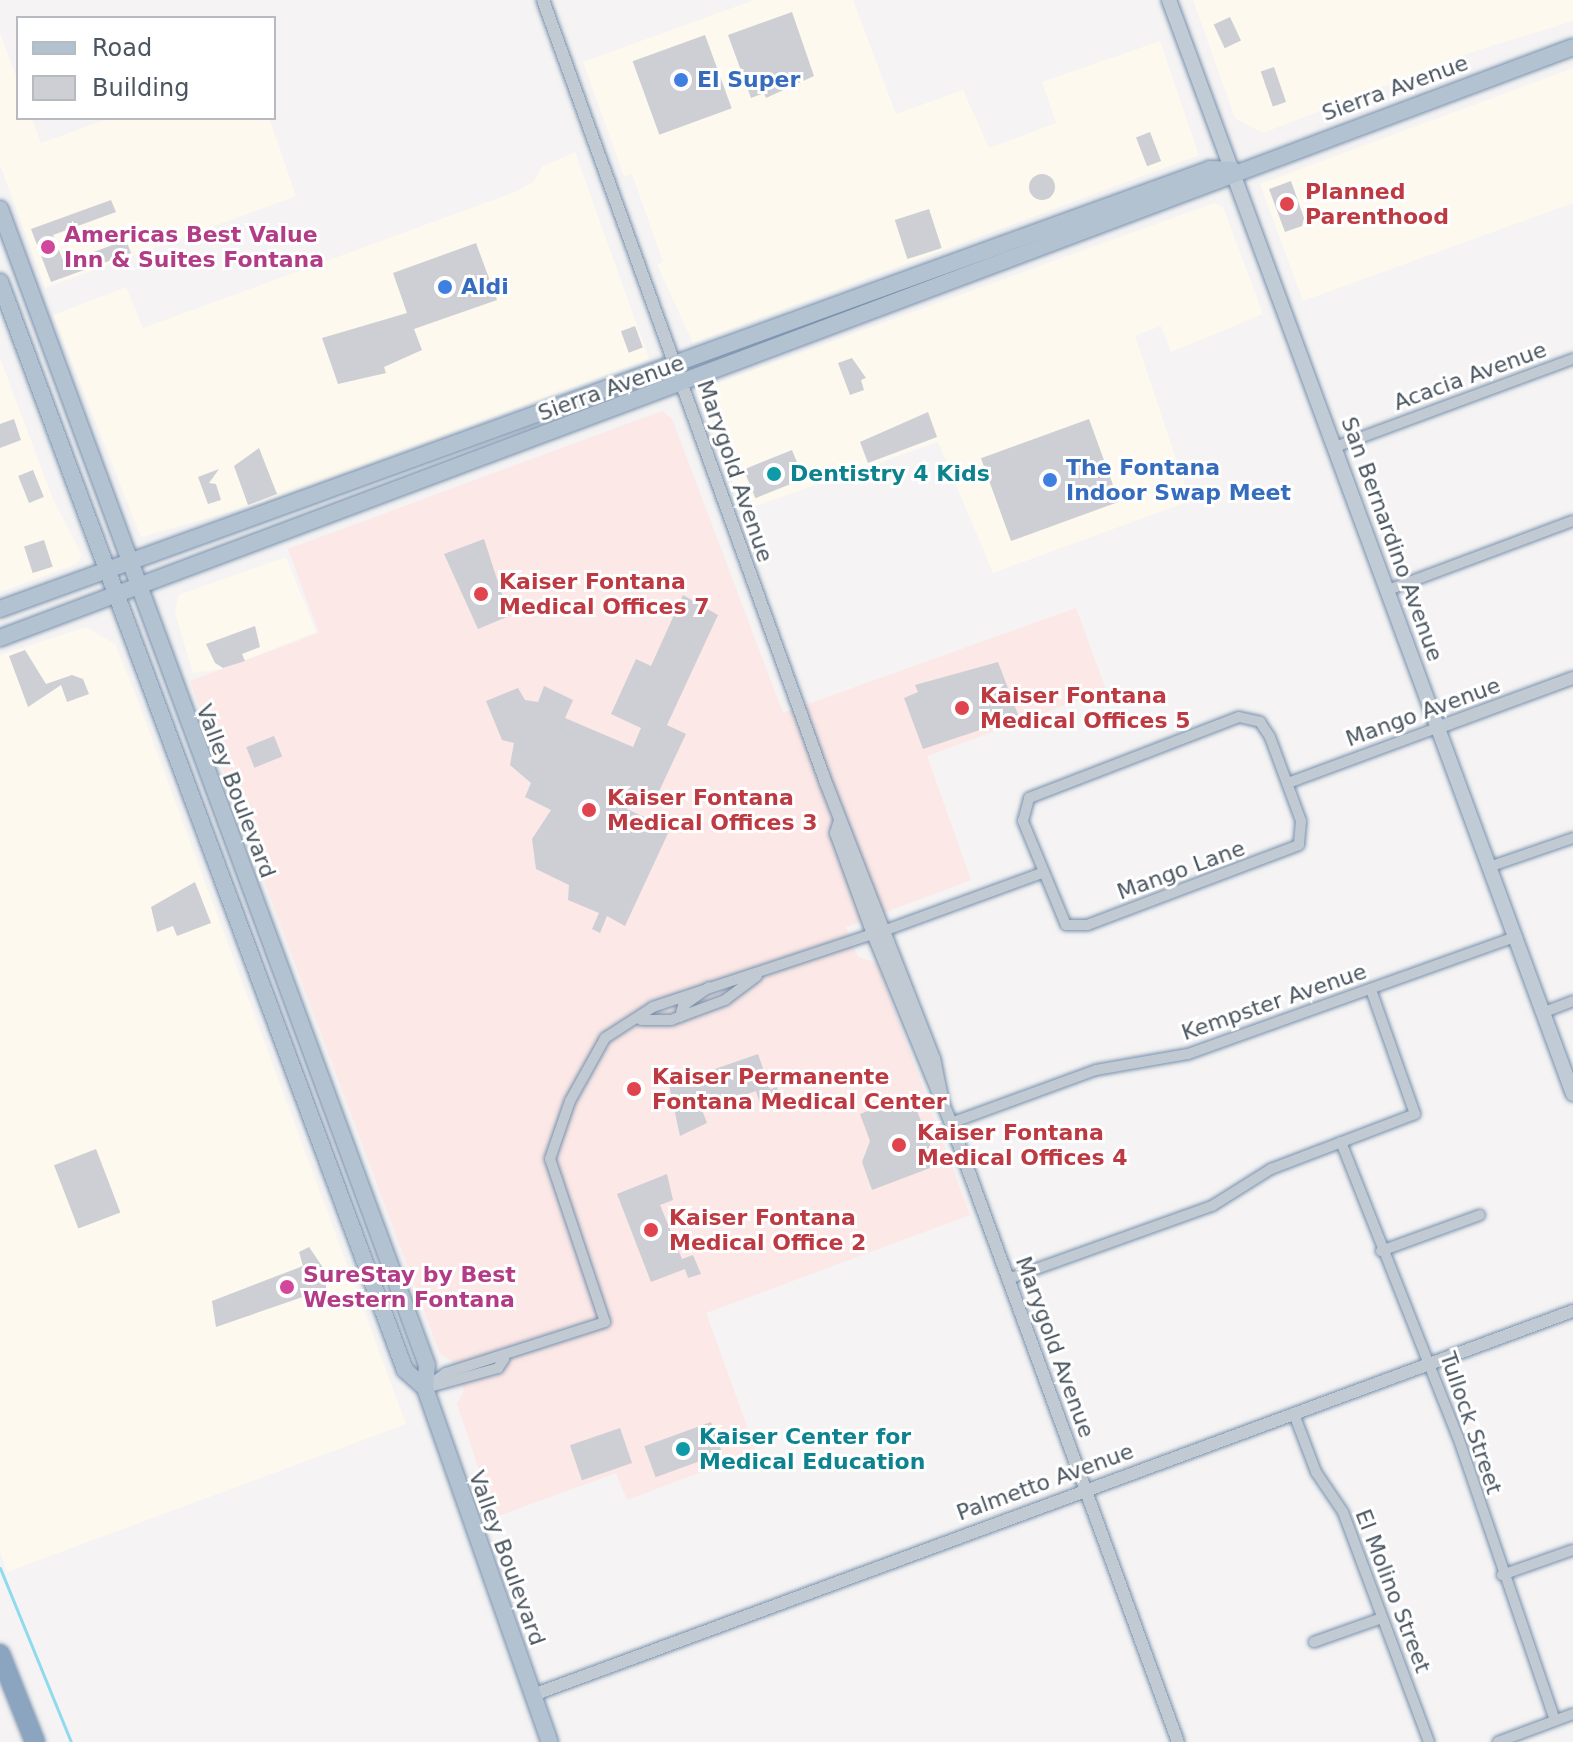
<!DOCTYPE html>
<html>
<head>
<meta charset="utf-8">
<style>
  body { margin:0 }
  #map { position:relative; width:1573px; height:1742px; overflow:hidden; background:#f5f3f3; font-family:"DejaVu Sans",sans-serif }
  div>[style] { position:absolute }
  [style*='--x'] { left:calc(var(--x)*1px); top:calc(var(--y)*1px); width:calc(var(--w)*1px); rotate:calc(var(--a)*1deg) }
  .commercial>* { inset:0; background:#fdf9ef }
  .medical>* { inset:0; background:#fce8e6 }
  .stream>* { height:3px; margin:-1.5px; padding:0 1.5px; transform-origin:1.5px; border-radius:1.5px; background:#90daee }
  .building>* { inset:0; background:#cdcfd5; transform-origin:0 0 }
  .round { border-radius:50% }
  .roads { filter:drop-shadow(0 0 2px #7690ad) drop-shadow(0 0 2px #7690ad) }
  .minor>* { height:10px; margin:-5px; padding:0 5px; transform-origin:5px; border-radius:5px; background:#c1cad2 }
  .tertiary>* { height:12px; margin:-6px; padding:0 6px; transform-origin:6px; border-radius:6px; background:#c1cad2 }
  .secondary>* { height:14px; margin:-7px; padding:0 7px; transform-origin:7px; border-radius:7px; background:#c1cbd6 }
  .primary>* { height:16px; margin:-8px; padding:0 8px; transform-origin:8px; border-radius:8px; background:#b3c2d1 }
  .motorway>* { height:18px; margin:-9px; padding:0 9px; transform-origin:9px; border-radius:9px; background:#8ba5c1 }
  .dots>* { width:22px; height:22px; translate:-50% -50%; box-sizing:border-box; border:4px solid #fff; border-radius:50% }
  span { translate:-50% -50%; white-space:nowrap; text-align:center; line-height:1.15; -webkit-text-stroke:6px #fff; paint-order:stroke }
  .shop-label { font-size:22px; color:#366cbe; font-weight:700 }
  .left { translate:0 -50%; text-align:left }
  .street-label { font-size:22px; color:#4a5661 }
  .health-label { font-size:22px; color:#be3a42; font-weight:700 }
  .hotel-label { font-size:22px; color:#b23c85; font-weight:700 }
  .culture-label { font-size:22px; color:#0d838f; font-weight:700 }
  .legend { position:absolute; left:16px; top:16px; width:260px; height:104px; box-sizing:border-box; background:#fff; border:2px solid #b7bbc0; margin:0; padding:10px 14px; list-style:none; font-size:24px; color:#4a5661 }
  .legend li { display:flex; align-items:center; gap:16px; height:40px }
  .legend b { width:40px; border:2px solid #b7bbc0 }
</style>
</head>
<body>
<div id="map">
  <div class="commercial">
    <i style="clip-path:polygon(754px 0,853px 0,896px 114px,963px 90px,989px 148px,1056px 123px,1042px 82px,1160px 41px,1199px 155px,693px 343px,657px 265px,663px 262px,632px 174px,624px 176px,583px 62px)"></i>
    <i style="clip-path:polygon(1193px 0,1573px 0,1573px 21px,1475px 51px,1263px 133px,1235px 118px)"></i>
    <i style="clip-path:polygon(0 33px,18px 81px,18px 118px,32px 118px,41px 143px,110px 118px,269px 118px,296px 196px,45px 288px,0 165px)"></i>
    <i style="clip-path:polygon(1573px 68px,1573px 203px,1303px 301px,1260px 184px)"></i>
    <i style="clip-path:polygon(575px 152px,649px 359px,264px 502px,141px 537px,53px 315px,126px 287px,143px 328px,515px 192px,533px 182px,543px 166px)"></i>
    <i style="clip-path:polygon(1214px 203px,1223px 207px,1263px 314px,1171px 352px,1161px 326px,1135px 336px,1190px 501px,993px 573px,938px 442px,744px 510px,740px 506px,708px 397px,717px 383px)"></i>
    <i style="clip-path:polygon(0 358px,53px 499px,82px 555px,77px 564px,0 592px)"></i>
    <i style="clip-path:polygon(286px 557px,316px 632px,223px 669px,193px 673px,175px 613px,178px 595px)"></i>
    <i style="clip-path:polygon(86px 627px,115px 644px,133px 688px,406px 1424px,7px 1572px,0 1552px,0 655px)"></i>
  </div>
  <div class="medical">
    <i style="clip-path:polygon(662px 411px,672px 419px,783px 713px,1076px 608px,1106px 690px,927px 756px,971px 880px,846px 927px,858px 957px,877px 963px,970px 1215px,706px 1313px,756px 1451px,627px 1500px,616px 1473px,495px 1517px,457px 1404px,464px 1391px,451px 1360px,440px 1354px,190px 681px,319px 633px,288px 549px)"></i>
  </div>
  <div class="stream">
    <i style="--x:0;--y:1568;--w:188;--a:67.8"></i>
  </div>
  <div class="building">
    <i style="clip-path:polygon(792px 12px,814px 76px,766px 98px,764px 93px,751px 98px,728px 35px)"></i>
    <i style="left:1230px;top:17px;width:26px;height:18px;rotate:65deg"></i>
    <i style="left:705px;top:35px;width:78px;height:77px;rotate:70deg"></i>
    <i style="left:1274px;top:67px;width:37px;height:14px;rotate:71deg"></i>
    <i style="left:1150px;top:132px;width:31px;height:15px;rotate:69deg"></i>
    <i class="round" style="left:1029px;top:174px;width:26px;height:26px"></i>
    <i style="clip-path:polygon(1291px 181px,1304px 218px,1302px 226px,1285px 232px,1269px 189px)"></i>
    <i style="clip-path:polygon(111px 200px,116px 212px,53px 235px,64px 263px,126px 240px,131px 253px,51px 282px,31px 229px)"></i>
    <i style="left:929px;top:209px;width:41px;height:36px;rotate:72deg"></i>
    <i style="clip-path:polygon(476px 243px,497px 300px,414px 329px,422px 350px,384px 367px,386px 373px,338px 384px,322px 338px,407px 313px,393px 273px)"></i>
    <i style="left:635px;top:326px;width:23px;height:15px;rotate:70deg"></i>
    <i style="clip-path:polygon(852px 358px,866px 378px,861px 380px,864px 390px,850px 395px,838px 363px)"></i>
    <i style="clip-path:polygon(928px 412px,937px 437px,868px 463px,860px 442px)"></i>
    <i style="clip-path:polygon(14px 419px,21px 440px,0 448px,0 424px)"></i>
    <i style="left:1089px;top:419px;width:88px;height:115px;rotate:70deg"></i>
    <i style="clip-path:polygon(259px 448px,277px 494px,248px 505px,234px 466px)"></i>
    <i style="left:792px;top:450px;width:31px;height:52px;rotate:68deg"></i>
    <i style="clip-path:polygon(219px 469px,209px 483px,216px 484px,221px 500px,208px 504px,198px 477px)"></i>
    <i style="left:33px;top:470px;width:29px;height:16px;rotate:68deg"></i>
    <i style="clip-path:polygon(484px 539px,509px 616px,478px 629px,444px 554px)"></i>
    <i style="left:44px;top:540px;width:28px;height:21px;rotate:72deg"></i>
    <i style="clip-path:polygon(683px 595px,718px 615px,667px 725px,686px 734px,653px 804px,634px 795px,627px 809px,670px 829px,625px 926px,607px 916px,600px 933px,592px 929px,599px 913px,568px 900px,569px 885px,536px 869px,532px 839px,551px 810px,525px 797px,531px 783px,510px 765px,514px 743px,502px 740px,486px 701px,518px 688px,525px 700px,538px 702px,544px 686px,573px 700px,565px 718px,633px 747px,641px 728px,611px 714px,636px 659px,651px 666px)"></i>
    <i style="clip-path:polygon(255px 626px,260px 647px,242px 654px,245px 661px,223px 668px,215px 663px,206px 644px)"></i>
    <i style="clip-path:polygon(25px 650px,46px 684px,72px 675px,83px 679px,89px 694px,67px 702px,61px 685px,28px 707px,9px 656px)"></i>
    <i style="clip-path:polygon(998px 662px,1019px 717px,923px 749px,904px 698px,918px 692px,915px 685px)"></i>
    <i style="left:274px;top:736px;width:22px;height:30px;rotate:68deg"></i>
    <i style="clip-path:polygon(195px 882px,211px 923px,177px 936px,173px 926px,157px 932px,151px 907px)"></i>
    <i style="clip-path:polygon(758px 1054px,770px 1089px,777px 1087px,780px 1097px,760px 1104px,756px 1091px,702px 1110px,707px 1123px,680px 1136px,669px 1085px)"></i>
    <i style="clip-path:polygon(911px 1095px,938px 1165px,872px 1190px,862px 1162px,870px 1141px,860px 1114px)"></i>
    <i style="left:96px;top:1149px;width:68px;height:45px;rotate:69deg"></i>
    <i style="clip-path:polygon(667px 1174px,673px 1200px,660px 1205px,682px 1259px,693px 1255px,701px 1274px,688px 1278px,685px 1269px,651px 1282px,617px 1194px)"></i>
    <i style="clip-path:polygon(309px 1247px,326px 1272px,326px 1289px,216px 1327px,212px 1301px,303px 1266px,299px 1252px)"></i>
    <i style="left:711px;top:1422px;width:33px;height:71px;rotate:70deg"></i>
    <i style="left:620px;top:1428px;width:37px;height:53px;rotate:71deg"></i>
  </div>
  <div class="roads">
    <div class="minor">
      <i style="--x:1335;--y:447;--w:254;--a:-20.3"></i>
      <i style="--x:1388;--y:590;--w:197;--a:-20.5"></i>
      <i style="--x:1239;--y:717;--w:22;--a:13"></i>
      <i style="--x:1260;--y:722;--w:18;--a:56"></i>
      <i style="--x:1270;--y:737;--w:90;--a:69.7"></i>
      <i style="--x:1301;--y:821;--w:24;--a:95"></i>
      <i style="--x:1299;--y:845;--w:227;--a:159.3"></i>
      <i style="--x:1087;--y:925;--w:21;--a:180"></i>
      <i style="--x:1066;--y:925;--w:113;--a:-112.5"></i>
      <i style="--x:1023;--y:821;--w:24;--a:-75"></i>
      <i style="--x:1029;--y:798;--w:225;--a:-21.1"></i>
      <i style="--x:1288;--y:783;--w:159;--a:-20.3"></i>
      <i style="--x:1489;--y:867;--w:89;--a:-19"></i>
      <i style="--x:886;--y:930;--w:166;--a:-20.1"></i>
      <i style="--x:1542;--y:1013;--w:33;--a:-21"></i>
      <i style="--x:680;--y:1017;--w:11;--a:-75"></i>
      <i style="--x:683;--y:1006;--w:32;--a:-36"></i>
      <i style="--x:641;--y:1020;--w:30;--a:0"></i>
      <i style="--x:671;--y:1020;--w:58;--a:-20.3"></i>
      <i style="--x:725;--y:1000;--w:40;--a:-37"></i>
      <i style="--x:951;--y:1123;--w:154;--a:-20.1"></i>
      <i style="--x:1096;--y:1070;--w:93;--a:-9.9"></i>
      <i style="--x:1188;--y:1054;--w:347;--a:-19.7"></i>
      <i style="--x:1341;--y:1142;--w:317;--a:68.4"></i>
      <i style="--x:1458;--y:1437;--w:299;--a:71.1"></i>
      <i style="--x:1381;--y:1251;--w:105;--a:-20"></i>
      <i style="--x:1008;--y:1279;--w:217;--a:-19.7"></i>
      <i style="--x:1212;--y:1206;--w:70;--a:-32.1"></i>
      <i style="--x:1271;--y:1169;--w:154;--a:-20.9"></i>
      <i style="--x:1415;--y:1114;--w:132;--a:-109.5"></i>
      <i style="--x:425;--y:1388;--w:26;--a:-36"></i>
      <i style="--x:446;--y:1373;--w:167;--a:-17.8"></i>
      <i style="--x:605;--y:1322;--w:172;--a:-108.6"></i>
      <i style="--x:550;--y:1159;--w:61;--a:-71"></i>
      <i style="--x:570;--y:1101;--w:72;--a:-60.9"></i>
      <i style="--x:605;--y:1038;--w:57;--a:-32.9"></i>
      <i style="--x:653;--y:1007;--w:232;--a:-18.4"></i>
      <i style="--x:426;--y:1388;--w:75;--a:-15.5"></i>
      <i style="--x:498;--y:1368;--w:11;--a:-56"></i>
      <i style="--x:1294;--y:1414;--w:62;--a:69.2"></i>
      <i style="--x:1316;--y:1472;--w:48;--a:56"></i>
      <i style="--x:1343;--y:1512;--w:246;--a:69.5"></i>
      <i style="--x:1502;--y:1575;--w:75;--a:-19.4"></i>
      <i style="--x:1314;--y:1642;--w:72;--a:-19.4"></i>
      <i style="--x:1498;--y:1742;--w:80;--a:-20.5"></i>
    </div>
    <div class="tertiary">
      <i style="--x:543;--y:0;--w:833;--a:70.13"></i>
      <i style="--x:826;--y:783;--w:295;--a:68.6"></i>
      <i style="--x:934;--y:1058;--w:46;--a:78.7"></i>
      <i style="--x:1437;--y:728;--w:145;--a:-20.2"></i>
      <i style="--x:840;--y:820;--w:14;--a:107"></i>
      <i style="--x:836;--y:833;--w:108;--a:69.9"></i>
      <i style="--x:873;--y:934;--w:204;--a:67.6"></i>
      <i style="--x:951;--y:1123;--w:659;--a:69.86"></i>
      <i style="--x:533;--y:1695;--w:1109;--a:-20.27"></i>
    </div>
    <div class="secondary">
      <i style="--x:1169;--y:0;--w:1166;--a:69.73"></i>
    </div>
    <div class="primary">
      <i style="--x:0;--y:209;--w:1232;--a:69.73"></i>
      <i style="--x:427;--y:1365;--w:23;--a:95"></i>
      <i style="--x:425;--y:1388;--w:375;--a:70.6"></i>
      <i style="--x:0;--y:282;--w:1161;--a:69.58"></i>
      <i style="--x:405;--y:1370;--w:27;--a:42"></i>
      <i style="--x:0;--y:609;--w:1288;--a:-19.98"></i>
      <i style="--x:1210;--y:169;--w:23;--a:2"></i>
      <i style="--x:0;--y:638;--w:1680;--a:-20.59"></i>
    </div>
    <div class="motorway">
      <i style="--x:0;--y:1654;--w:95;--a:68.3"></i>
    </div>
  </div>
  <div class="dots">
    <i style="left:681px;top:80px;background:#3f7fe0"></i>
    <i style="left:1287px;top:204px;background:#e0444e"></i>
    <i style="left:48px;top:247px;background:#d1479c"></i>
    <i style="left:445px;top:287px;background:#3f7fe0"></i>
    <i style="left:774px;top:474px;background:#0f9aa8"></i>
    <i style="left:1050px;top:480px;background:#3f7fe0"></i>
    <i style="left:481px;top:594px;background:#e0444e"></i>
    <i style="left:962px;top:708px;background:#e0444e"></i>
    <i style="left:589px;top:810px;background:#e0444e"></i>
    <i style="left:634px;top:1089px;background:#e0444e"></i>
    <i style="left:899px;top:1145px;background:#e0444e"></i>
    <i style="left:651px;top:1230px;background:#e0444e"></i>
    <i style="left:287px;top:1287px;background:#d1479c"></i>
    <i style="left:683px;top:1449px;background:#0f9aa8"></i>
  </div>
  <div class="shop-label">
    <span class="left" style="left:697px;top:80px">El Super</span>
    <span class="left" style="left:461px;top:287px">Aldi</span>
    <span class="left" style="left:1066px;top:480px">The Fontana<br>Indoor Swap Meet</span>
  </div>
  <div class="street-label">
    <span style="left:1395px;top:88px;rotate:-20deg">Sierra Avenue</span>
    <span style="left:1470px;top:376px;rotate:-20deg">Acacia Avenue</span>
    <span style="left:611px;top:388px;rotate:-20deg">Sierra Avenue</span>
    <span style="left:735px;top:471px;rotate:71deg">Marygold Avenue</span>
    <span style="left:1392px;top:539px;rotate:70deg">San Bernardino Avenue</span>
    <span style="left:1423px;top:712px;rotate:-20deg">Mango Avenue</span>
    <span style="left:236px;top:791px;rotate:69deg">Valley Boulevard</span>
    <span style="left:1181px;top:870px;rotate:-20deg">Mango Lane</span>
    <span style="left:1274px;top:1002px;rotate:-19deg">Kempster Avenue</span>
    <span style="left:1055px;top:1347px;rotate:70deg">Marygold Avenue</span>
    <span style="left:1471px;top:1423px;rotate:71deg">Tullock Street</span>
    <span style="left:1045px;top:1482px;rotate:-20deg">Palmetto Avenue</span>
    <span style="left:507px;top:1558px;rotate:70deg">Valley Boulevard</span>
    <span style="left:1393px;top:1591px;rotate:69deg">El Molino Street</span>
  </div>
  <div class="health-label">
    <span class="left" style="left:1305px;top:204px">Planned<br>Parenthood</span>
    <span class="left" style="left:499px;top:594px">Kaiser Fontana<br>Medical Offices 7</span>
    <span class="left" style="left:980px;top:708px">Kaiser Fontana<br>Medical Offices 5</span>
    <span class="left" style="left:607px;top:810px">Kaiser Fontana<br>Medical Offices 3</span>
    <span class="left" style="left:652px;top:1089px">Kaiser Permanente<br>Fontana Medical Center</span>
    <span class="left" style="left:917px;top:1145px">Kaiser Fontana<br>Medical Offices 4</span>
    <span class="left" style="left:669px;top:1230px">Kaiser Fontana<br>Medical Office 2</span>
  </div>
  <div class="hotel-label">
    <span class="left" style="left:64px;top:247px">Americas Best Value<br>Inn &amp; Suites Fontana</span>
    <span class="left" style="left:303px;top:1287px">SureStay by Best<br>Western Fontana</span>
  </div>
  <div class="culture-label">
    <span class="left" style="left:790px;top:474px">Dentistry 4 Kids</span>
    <span class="left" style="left:699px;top:1449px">Kaiser Center for<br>Medical Education</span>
  </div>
  <ul class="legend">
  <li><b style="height:10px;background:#b3c2d1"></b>Road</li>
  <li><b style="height:22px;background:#cdcfd5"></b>Building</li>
  </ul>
</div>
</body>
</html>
